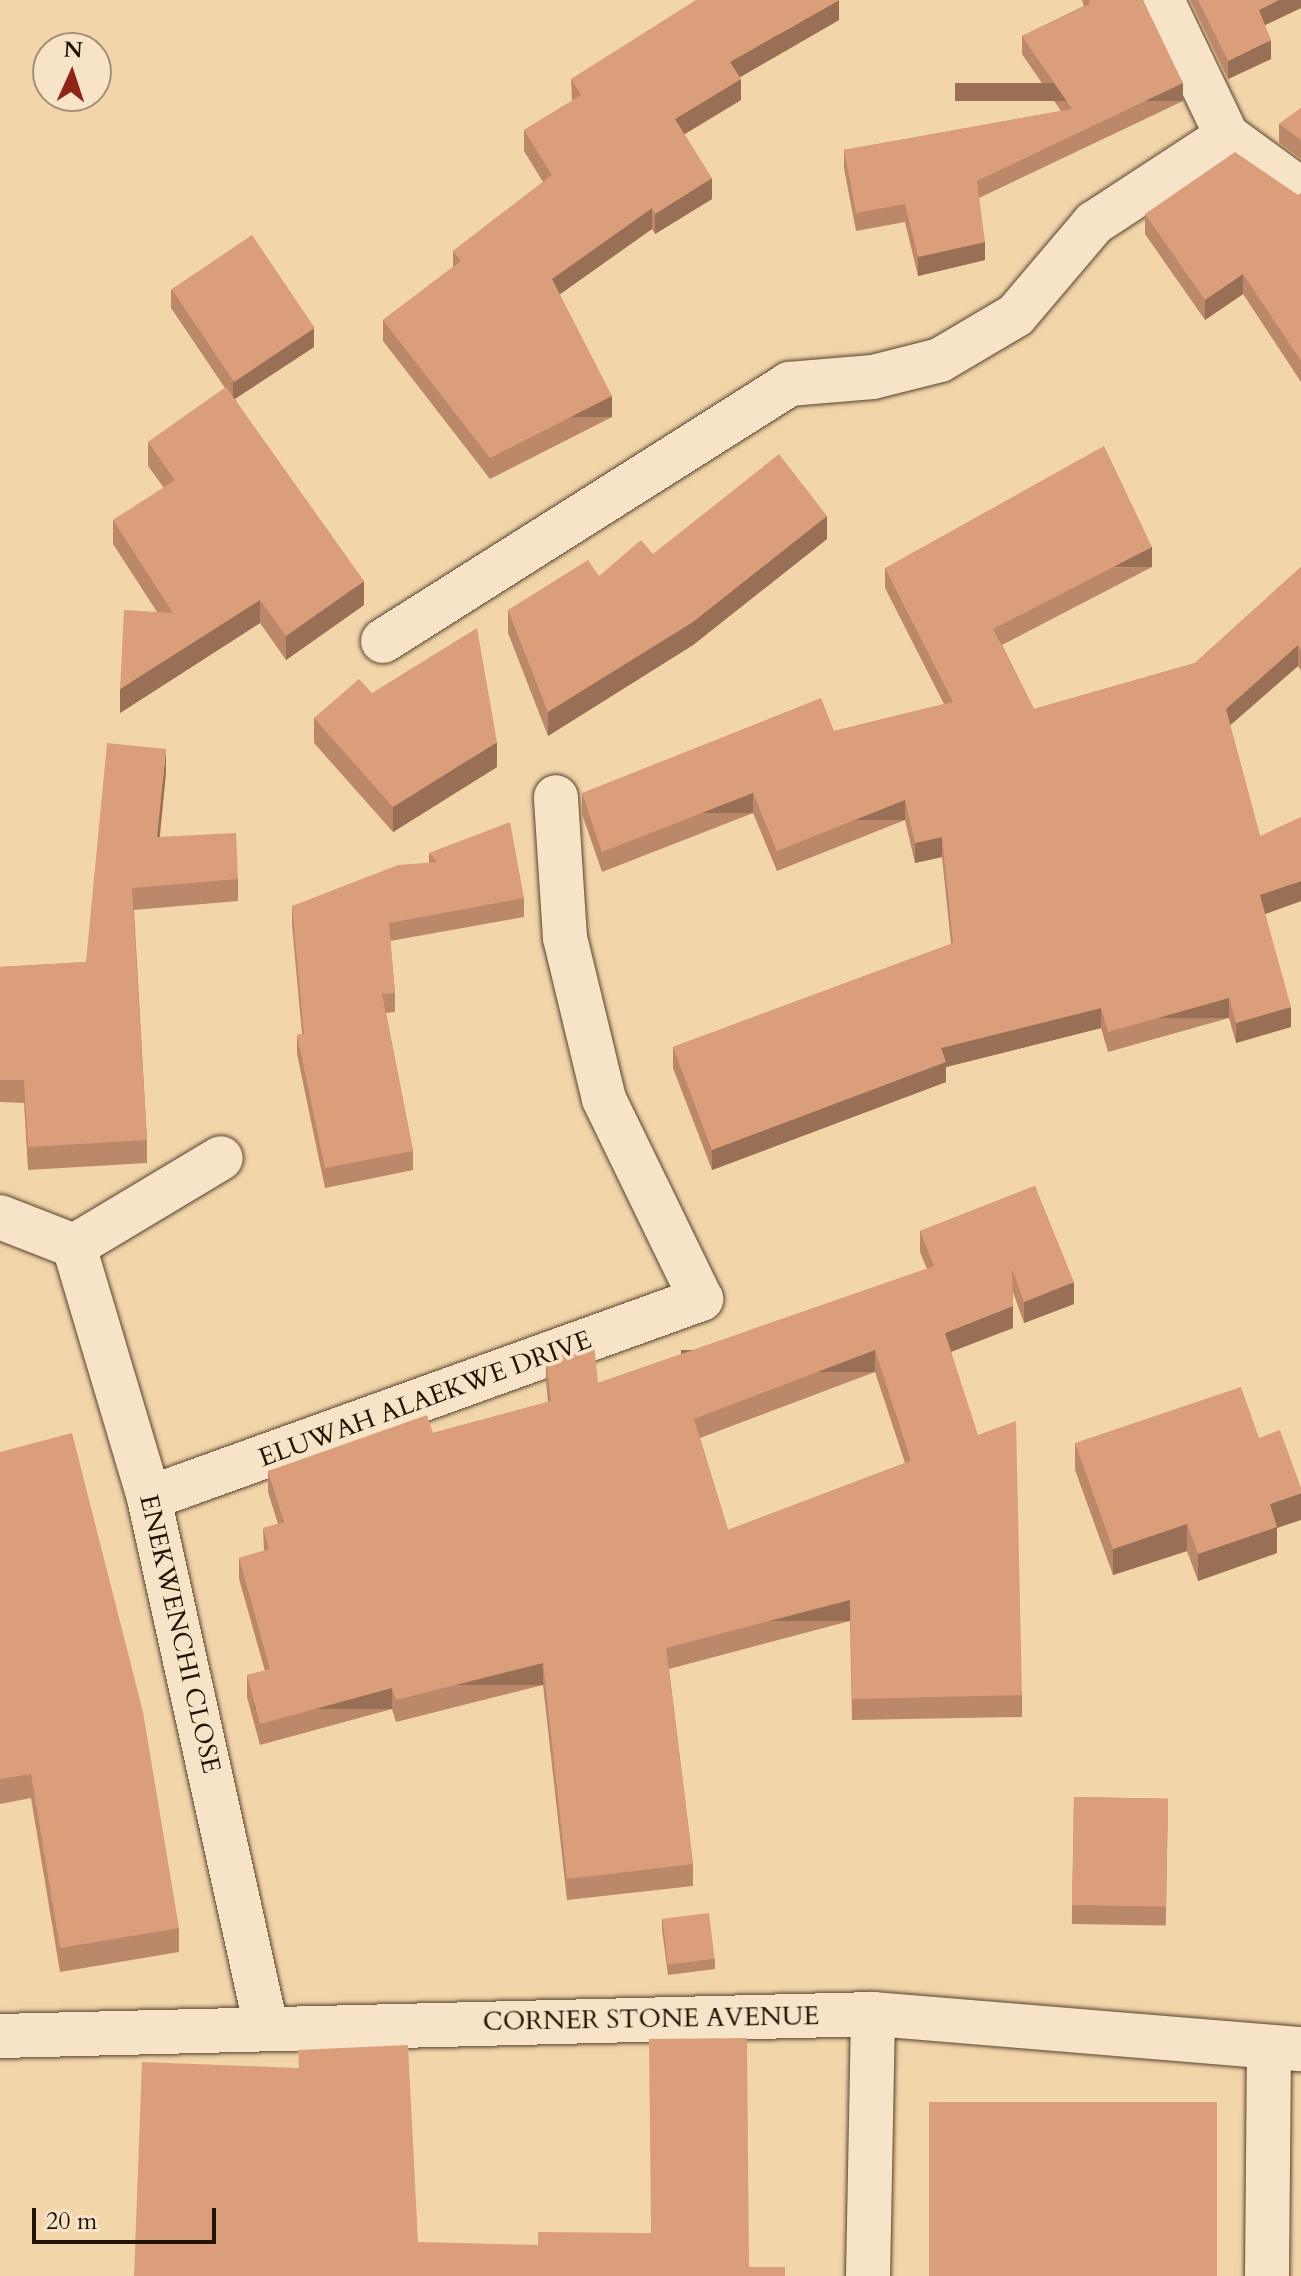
<!DOCTYPE html>
<html>
<head>
<meta charset="utf-8">
<style>
  body { margin:0 }
  #map { position:relative; width:1301px; height:2276px; overflow:hidden; background:#f3d5aa; font-family:Cardo,serif }
  div>[style] { position:absolute }
  [style*='--x'] { left:calc(var(--x)*1px); top:calc(var(--y)*1px); width:calc(var(--w)*1px); rotate:calc(var(--a)*1deg) }
  .roads { filter:drop-shadow(0 0 2px #57442d) drop-shadow(0 0 2px #57442d) }
  .street>* { height:44px; margin:-22px; padding:0 22px; transform-origin:22px; border-radius:22px; background:#f7e4c8 }
  .wall>* { inset:0; background:#bc886a; transform-origin:0 0 }
  .shaded-wall>* { inset:0; background:#996f56; transform-origin:0 0 }
  .building>* { inset:0; background:#db9e7b; transform-origin:0 0 }
  span { translate:-50% -50%; white-space:nowrap; text-align:center; line-height:1.15; -webkit-text-stroke:8px #f7e4c8; paint-order:stroke }
  .street-label { font-size:26px; color:#231303 }
  .north { position:absolute; left:32px; top:32px; width:80px; height:80px; box-sizing:border-box; background:#f7e4c8; border:2px solid #a29079; border-radius:50%; rotate:3deg; font-size:22px; font-weight:700; line-height:32px; text-align:center; color:#231303 }
  .north::after { content:''; display:block; margin:auto; width:28px; height:36px; background:#8f2418; clip-path:polygon(50% 0,100% 100%,50% 72%,0 100%) }
  .scale { position:absolute; left:32px; top:2208px; width:184px; height:36px; box-sizing:border-box; border:4px solid #231303; border-top:0; padding-left:10px; font-size:24px; line-height:28px; white-space:nowrap; color:#231303; -webkit-text-stroke:6px #f7e4c8; paint-order:stroke }
</style>
</head>
<body>
<div id="map">
  <div class="roads">
    <div class="street">
      <i style="--x:1162;--y:0;--w:151;--a:64.5"></i>
      <i style="--x:1227;--y:136;--w:92;--a:36.1"></i>
      <i style="--x:383;--y:641;--w:481;--a:-32.3"></i>
      <i style="--x:789;--y:384;--w:84;--a:-4.8"></i>
      <i style="--x:873;--y:377;--w:69;--a:-14.2"></i>
      <i style="--x:940;--y:360;--w:88;--a:-30.6"></i>
      <i style="--x:1016;--y:315;--w:121;--a:-49.7"></i>
      <i style="--x:1094;--y:223;--w:159;--a:-33.2"></i>
      <i style="--x:0;--y:1217;--w:79;--a:21.4"></i>
      <i style="--x:74;--y:1246;--w:263;--a:73.4"></i>
      <i style="--x:149;--y:1498;--w:542;--a:77.53"></i>
      <i style="--x:74;--y:1246;--w:171;--a:-30.9"></i>
      <i style="--x:149;--y:1498;--w:587;--a:-19.82"></i>
      <i style="--x:701;--y:1299;--w:222;--a:-115.9"></i>
      <i style="--x:604;--y:1099;--w:166;--a:-103.6"></i>
      <i style="--x:565;--y:938;--w:141;--a:-93.7"></i>
      <i style="--x:0;--y:2036;--w:873;--a:-1.44"></i>
      <i style="--x:873;--y:2014;--w:429;--a:4.7"></i>
      <i style="--x:868;--y:2276;--w:262;--a:-88.9"></i>
      <i style="--x:1267;--y:2276;--w:229;--a:-89.5"></i>
    </div>
  </div>
  <div class="wall">
    <i style="clip-path:polygon(1082px 0,1143px 0,1183px 101px,979px 198px,985px 260px,918px 276px,905px 222px,856px 231px,844px 168px,844px 150px,1061px 111px,1022px 54px,1022px 36px,1084px 6px)"></i>
    <i style="clip-path:polygon(1190px 0,1301px 0,1301px 8px,1265px 25px,1271px 59px,1228px 79px)"></i>
    <i style="clip-path:polygon(839px 20px,740px 77px,741px 100px,684px 134px,712px 199px,655px 234px,652px 229px,559px 294px,612px 417px,490px 479px,383px 341px,383px 320px,453px 267px,453px 251px,543px 182px,524px 151px,524px 130px,572px 101px,571px 79px)"></i>
    <i style="clip-path:polygon(1301px 108px,1301px 159px,1279px 143px,1279px 124px)"></i>
    <i style="clip-path:polygon(1301px 193px,1301px 382px,1243px 294px,1205px 320px,1145px 234px,1145px 214px,1298px 195px)"></i>
    <i style="clip-path:polygon(171px 289px,314px 347px,235px 399px,364px 605px,286px 660px,260px 623px,120px 713px,157px 612px,113px 544px,113px 520px,164px 488px,148px 466px,148px 442px,225px 388px,171px 308px)"></i>
    <i style="clip-path:polygon(827px 539px,693px 645px,548px 736px,508px 633px,508px 610px,599px 576px,653px 554px)"></i>
    <i style="clip-path:polygon(1152px 567px,1002px 645px,1034px 709px,1195px 663px,1301px 567px,1301px 671px,1298px 666px,1230px 725px,1260px 836px,1301px 901px,1265px 914px,1291px 1027px,1236px 1043px,1229px 1018px,1108px 1052px,1101px 1028px,946px 1067px,946px 1082px,712px 1170px,673px 1068px,673px 1047px,951px 944px,942px 857px,915px 863px,905px 820px,777px 871px,753px 813px,602px 872px,582px 814px,582px 793px,944px 704px,885px 588px,885px 568px)"></i>
    <i style="clip-path:polygon(314px 718px,497px 767px,393px 832px,314px 743px)"></i>
    <i style="clip-path:polygon(166px 772px,160px 837px,238px 879px,238px 901px,134px 910px,147px 1140px,147px 1163px,28px 1170px,24px 1103px,0 1102px,0 967px,86px 962px)"></i>
    <i style="clip-path:polygon(429px 853px,524px 898px,524px 917px,390px 941px,395px 993px,395px 1012px,386px 1013px,413px 1151px,413px 1170px,325px 1188px,297px 1054px,297px 1035px,302px 1034px,292px 925px,292px 906px,429px 863px)"></i>
    <i style="clip-path:polygon(evenodd,1035px 1186px,1074px 1304px,1024px 1323px,1013px 1292px,1013px 1328px,951px 1352px,1022px 1695px,1022px 1717px,852px 1720px,850px 1621px,669px 1669px,693px 1864px,693px 1886px,567px 1900px,543px 1685px,396px 1722px,392px 1709px,260px 1745px,247px 1697px,247px 1675px,265px 1671px,239px 1579px,239px 1558px,264px 1551px,263px 1528px,278px 1524px,268px 1492px,268px 1471px,433px 1433px,548px 1402px,546px 1382px,546px 1360px,598px 1383px,927px 1269px,920px 1252px,920px 1231px,1035px 1186px,875px 1372px,905px 1463px,728px 1530px,700px 1438px,875px 1372px)"></i>
    <i style="clip-path:polygon(1075px 1443px,1277px 1528px,1277px 1553px,1198px 1581px,1187px 1551px,1113px 1575px,1075px 1470px)"></i>
    <i style="clip-path:polygon(0 1452px,179px 1928px,179px 1952px,60px 1972px,31px 1798px,0 1804px)"></i>
    <i style="left:1074px;top:1797px;width:94px;height:127px;rotate:1deg"></i>
    <i style="clip-path:polygon(662px 1919px,715px 1959px,715px 1969px,668px 1975px,662px 1929px)"></i>
  </div>
  <div class="shaded-wall">
    <i style="clip-path:polygon(839px 0,839px 20px,730px 83px,730px 62px)"></i>
    <i style="clip-path:polygon(1279px 0,1301px 0,1301px 8px,1259px 28px,1259px 10px)"></i>
    <i style="clip-path:polygon(1271px 40px,1271px 59px,1228px 79px,1228px 61px)"></i>
    <i style="clip-path:polygon(741px 79px,741px 100px,675px 140px,675px 119px)"></i>
    <i style="left:1183px;top:83px;width:18px;height:228px;rotate:90deg"></i>
    <i style="clip-path:polygon(712px 178px,712px 199px,655px 234px,655px 214px)"></i>
    <i style="clip-path:polygon(652px 208px,652px 229px,552px 300px,552px 279px)"></i>
    <i style="clip-path:polygon(985px 242px,985px 260px,918px 276px,918px 257px)"></i>
    <i style="clip-path:polygon(1243px 274px,1243px 294px,1205px 320px,1205px 300px)"></i>
    <i style="clip-path:polygon(314px 328px,314px 347px,233px 400px,233px 381px)"></i>
    <i style="left:612px;top:396px;width:21px;height:137px;rotate:90deg"></i>
    <i style="clip-path:polygon(827px 516px,827px 539px,693px 645px,548px 736px,548px 712px)"></i>
    <i style="left:1152px;top:547px;width:20px;height:179px;rotate:90deg"></i>
    <i style="clip-path:polygon(364px 581px,364px 605px,286px 660px,286px 636px)"></i>
    <i style="clip-path:polygon(260px 600px,260px 623px,120px 713px,120px 689px)"></i>
    <i style="clip-path:polygon(1298px 645px,1298px 666px,1226px 729px,1226px 709px)"></i>
    <i style="clip-path:polygon(497px 742px,497px 767px,393px 832px,393px 807px)"></i>
    <i style="clip-path:polygon(166px 749px,166px 772px,157px 860px,157px 837px)"></i>
    <i style="left:753px;top:793px;width:20px;height:162px;rotate:90deg"></i>
    <i style="left:905px;top:800px;width:20px;height:138px;rotate:90deg"></i>
    <i style="clip-path:polygon(942px 837px,942px 857px,915px 863px,915px 843px)"></i>
    <i style="clip-path:polygon(1301px 881px,1301px 901px,1260px 916px,1260px 895px)"></i>
    <i style="left:1229px;top:998px;width:20px;height:126px;rotate:90deg"></i>
    <i style="clip-path:polygon(1291px 1007px,1291px 1027px,1236px 1043px,1236px 1023px)"></i>
    <i style="clip-path:polygon(1101px 1008px,1101px 1028px,946px 1067px,946px 1082px,712px 1170px,712px 1150px,941px 1048px)"></i>
    <i style="clip-path:polygon(1074px 1282px,1074px 1304px,1024px 1323px,1024px 1302px)"></i>
    <i style="clip-path:polygon(1013px 1306px,1013px 1328px,945px 1354px,945px 1333px)"></i>
    <i style="left:875px;top:1350px;width:22px;height:194px;rotate:90deg"></i>
    <i style="clip-path:polygon(1301px 1493px,1301px 1520px,1277px 1528px,1277px 1553px,1198px 1581px,1198px 1554px,1270px 1504px)"></i>
    <i style="clip-path:polygon(1187px 1524px,1187px 1551px,1113px 1575px,1113px 1549px)"></i>
    <i style="left:850px;top:1600px;width:21px;height:190px;rotate:90deg"></i>
    <i style="left:543px;top:1663px;width:22px;height:152px;rotate:90deg"></i>
    <i style="left:392px;top:1688px;width:21px;height:137px;rotate:90deg"></i>
  </div>
  <div class="building">
    <i style="clip-path:polygon(696px 0,839px 0,730px 62px,741px 79px,675px 119px,712px 178px,655px 214px,652px 208px,552px 279px,612px 396px,490px 458px,383px 320px,461px 261px,453px 251px,552px 175px,524px 130px,581px 95px,571px 79px)"></i>
    <i style="clip-path:polygon(1089px 0,1143px 0,1183px 83px,977px 181px,985px 242px,918px 257px,905px 204px,856px 213px,844px 150px,1072px 109px,1022px 36px,1090px 4px)"></i>
    <i style="clip-path:polygon(1198px 0,1279px 0,1259px 10px,1271px 40px,1228px 61px)"></i>
    <i style="clip-path:polygon(1301px 108px,1301px 140px,1279px 124px)"></i>
    <i style="clip-path:polygon(1235px 152px,1298px 195px,1301px 193px,1301px 361px,1243px 274px,1205px 300px,1145px 214px)"></i>
    <i style="left:252px;top:235px;width:112px;height:97px;rotate:56deg"></i>
    <i style="clip-path:polygon(226px 387px,364px 581px,286px 636px,260px 600px,120px 689px,124px 610px,173px 613px,113px 520px,175px 480px,148px 442px)"></i>
    <i style="clip-path:polygon(1104px 446px,1152px 547px,993px 629px,1034px 709px,1195px 663px,1301px 567px,1301px 651px,1298px 645px,1226px 709px,1260px 836px,1301px 817px,1301px 881px,1260px 895px,1291px 1007px,1236px 1023px,1229px 998px,1108px 1032px,1101px 1008px,941px 1048px,946px 1062px,712px 1150px,673px 1047px,953px 943px,942px 837px,915px 843px,905px 800px,777px 851px,753px 793px,602px 852px,582px 793px,821px 698px,834px 731px,953px 702px,885px 568px)"></i>
    <i style="clip-path:polygon(779px 454px,827px 516px,693px 622px,548px 712px,508px 610px,588px 560px,599px 576px,641px 540px,653px 554px)"></i>
    <i style="clip-path:polygon(477px 628px,497px 742px,393px 807px,314px 718px,359px 679px,372px 693px)"></i>
    <i style="clip-path:polygon(107px 743px,166px 749px,157px 837px,236px 833px,238px 879px,132px 888px,147px 1140px,28px 1147px,24px 1080px,0 1080px,0 967px,86px 962px)"></i>
    <i style="clip-path:polygon(510px 822px,524px 898px,389px 923px,395px 993px,382px 994px,413px 1151px,325px 1168px,297px 1035px,304px 1034px,292px 906px,398px 865px,437px 862px,429px 853px)"></i>
    <i style="clip-path:polygon(evenodd,1035px 1186px,1074px 1282px,1024px 1302px,1012px 1269px,1013px 1306px,945px 1333px,978px 1435px,1016px 1421px,1022px 1695px,852px 1699px,850px 1600px,666px 1648px,693px 1864px,567px 1879px,543px 1663px,396px 1700px,392px 1688px,260px 1724px,247px 1675px,270px 1669px,239px 1558px,269px 1549px,263px 1528px,284px 1522px,268px 1471px,427px 1415px,433px 1433px,551px 1401px,546px 1360px,594px 1343px,598px 1383px,934px 1266px,920px 1231px,1035px 1186px,875px 1350px,911px 1461px,728px 1530px,694px 1419px,875px 1350px)"></i>
    <i style="clip-path:polygon(1241px 1387px,1259px 1438px,1280px 1430px,1301px 1488px,1301px 1493px,1270px 1504px,1277px 1527px,1198px 1554px,1187px 1524px,1113px 1549px,1075px 1443px)"></i>
    <i style="clip-path:polygon(72px 1433px,143px 1712px,179px 1928px,60px 1948px,31px 1774px,0 1779px,0 1452px)"></i>
    <i style="left:1074px;top:1797px;width:94px;height:108px;rotate:1deg"></i>
    <i style="left:709px;top:1913px;width:46px;height:47px;rotate:83deg"></i>
    <i style="clip-path:polygon(747px 2038px,749px 2267px,785px 2267px,785px 2276px,134px 2276px,142px 2062px,299px 2068px,298px 2050px,408px 2045px,418px 2242px,538px 2245px,538px 2232px,651px 2233px,649px 2039px)"></i>
    <i style="left:1217px;top:2102px;width:174px;height:288px;rotate:90deg"></i>
  </div>
  <div class="street-label">
    <span style="left:425px;top:1399px;rotate:-20deg">ELUWAH ALAEKWE DRIVE</span>
    <span style="left:180px;top:1634px;rotate:77deg">ENEKWENCHI CLOSE</span>
    <span style="left:651px;top:2019px;rotate:-1deg">CORNER STONE AVENUE</span>
  </div>
  <div class="north">N</div>
  <div class="scale">20 m</div>
</div>
</body>
</html>
